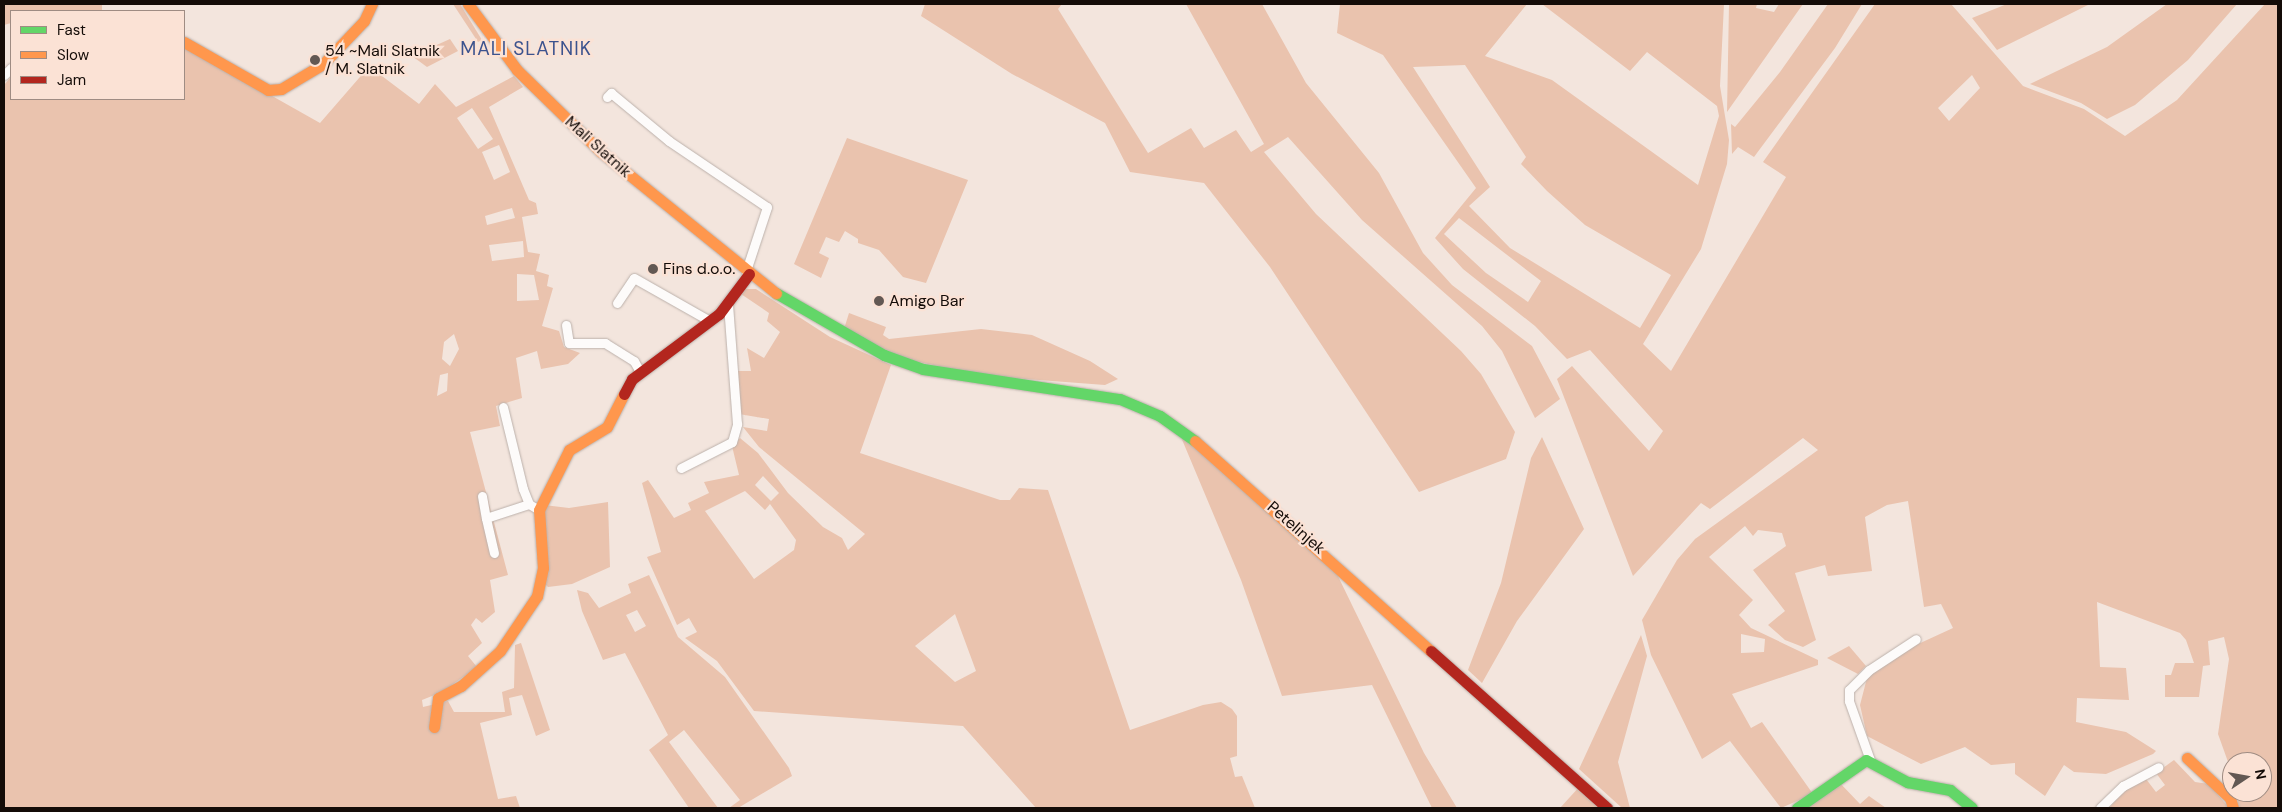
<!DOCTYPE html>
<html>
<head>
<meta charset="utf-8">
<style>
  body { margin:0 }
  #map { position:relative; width:2282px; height:812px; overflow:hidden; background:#f3e5dd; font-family:"DM Sans",sans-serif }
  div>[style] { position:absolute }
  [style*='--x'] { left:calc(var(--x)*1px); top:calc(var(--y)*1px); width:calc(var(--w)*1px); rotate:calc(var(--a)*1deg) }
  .green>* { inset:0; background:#eac3ae }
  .roads { filter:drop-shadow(0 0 1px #bcb1ab) drop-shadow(0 0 1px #bcb1ab) }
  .street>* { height:9px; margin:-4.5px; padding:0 4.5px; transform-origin:4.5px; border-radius:4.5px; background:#fdfbfa }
  .fast>* { height:11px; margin:-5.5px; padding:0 5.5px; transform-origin:5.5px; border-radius:5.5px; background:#63d668 }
  .slow>* { height:11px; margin:-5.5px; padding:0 5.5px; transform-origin:5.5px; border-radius:5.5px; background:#ff974d }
  .jam>* { height:11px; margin:-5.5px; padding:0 5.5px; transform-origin:5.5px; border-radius:5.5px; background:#b3261e }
  .dots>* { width:14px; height:14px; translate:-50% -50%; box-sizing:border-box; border:2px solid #fbe2d5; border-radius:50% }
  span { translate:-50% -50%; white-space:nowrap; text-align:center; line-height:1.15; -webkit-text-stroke:4.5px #fbe2d5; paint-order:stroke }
  .poi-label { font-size:16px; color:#140c08 }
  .left { translate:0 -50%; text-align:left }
  .street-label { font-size:16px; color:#140c08 }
  .quarter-label { font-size:19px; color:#3c538e; letter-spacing:1px }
  .frame { position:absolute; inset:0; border:5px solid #140c08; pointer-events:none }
  .legend { position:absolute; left:10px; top:10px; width:175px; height:90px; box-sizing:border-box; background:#fbe2d5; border:1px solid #9f8c83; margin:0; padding:6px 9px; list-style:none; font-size:15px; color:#140c08 }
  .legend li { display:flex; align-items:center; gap:10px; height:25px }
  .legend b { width:25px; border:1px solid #9f8c83 }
  .north { position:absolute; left:2222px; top:752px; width:50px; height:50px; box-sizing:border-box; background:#fbe2d5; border:1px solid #9f8c83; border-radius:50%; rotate:78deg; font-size:14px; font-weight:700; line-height:20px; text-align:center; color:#140c08 }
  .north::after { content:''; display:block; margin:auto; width:18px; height:22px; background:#625853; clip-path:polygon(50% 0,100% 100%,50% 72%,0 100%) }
</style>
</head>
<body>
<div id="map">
  <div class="green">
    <i style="clip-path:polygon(4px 4px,102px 4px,102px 11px,11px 11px,11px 23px,4px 25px,4px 34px)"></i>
    <i style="clip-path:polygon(453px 4px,460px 4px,482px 40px,478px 42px)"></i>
    <i style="clip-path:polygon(925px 4px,1062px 4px,1058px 9px,1148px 153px,1191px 128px,1204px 148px,1236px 130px,1251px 152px,1264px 144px,1186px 4px,1262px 4px,1306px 83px,1379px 173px,1423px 253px,1452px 285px,1532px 346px,1560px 399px,1535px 418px,1502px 351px,1482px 326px,1362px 220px,1288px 137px,1264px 152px,1316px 214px,1461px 351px,1481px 374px,1515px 432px,1506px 459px,1419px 492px,1270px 267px,1204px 183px,1130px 172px,1105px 123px,1012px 74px,921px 16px)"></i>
    <i style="clip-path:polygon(evenodd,1340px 4px,1527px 4px,1485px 56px,1552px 80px,1698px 185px,1719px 116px,1717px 106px,1647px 52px,1630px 71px,1542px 4px,1724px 4px,1720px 86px,1729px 140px,1727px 164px,1701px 249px,1643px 344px,1671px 371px,1786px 177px,1763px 162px,1875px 4px,1951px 4px,2023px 86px,2084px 109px,2125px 136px,2177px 100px,2265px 4px,2278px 4px,2278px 808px,2238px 808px,2237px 792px,2262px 792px,2262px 762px,2232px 762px,2232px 773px,2218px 734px,2229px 659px,2224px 637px,2208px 641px,2210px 665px,2203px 666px,2199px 697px,2165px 697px,2165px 675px,2171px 675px,2175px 663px,2194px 663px,2186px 640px,2180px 633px,2097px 602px,2100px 667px,2126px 668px,2129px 700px,2077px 698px,2076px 722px,2126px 732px,2156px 751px,2153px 754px,2106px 774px,2074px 772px,2064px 765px,2045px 796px,2015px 774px,2015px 763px,1991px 765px,1965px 747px,1921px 764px,1867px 736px,1860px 705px,1867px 678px,1903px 651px,1953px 628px,1941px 604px,1924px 607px,1908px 501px,1887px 505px,1865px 517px,1872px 571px,1828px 576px,1825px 565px,1795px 573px,1816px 640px,1803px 647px,1785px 640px,1768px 625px,1785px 611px,1753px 570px,1786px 546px,1782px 533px,1758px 530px,1753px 536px,1745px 526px,1709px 557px,1753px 600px,1739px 615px,1751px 628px,1818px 660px,1818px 665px,1732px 694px,1751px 728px,1762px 722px,1813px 794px,1781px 808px,1730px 741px,1702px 759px,1651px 655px,1642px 620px,1677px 560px,1695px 539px,1818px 450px,1803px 438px,1710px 509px,1701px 503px,1633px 576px,1557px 379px,1572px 366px,1649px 451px,1663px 431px,1590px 350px,1567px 359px,1535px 326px,1463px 269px,1435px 238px,1476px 188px,1383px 55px,1337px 33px,1340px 4px,1465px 65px,1526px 157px,1521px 164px,1547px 191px,1585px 225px,1671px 275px,1640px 328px,1510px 248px,1469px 206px,1490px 187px,1413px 67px,1465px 65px,1340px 4px,1972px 75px,1980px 88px,1949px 121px,1938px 108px,1972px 75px,1340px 4px,1459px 218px,1541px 281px,1528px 302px,1486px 273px,1444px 234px,1459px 218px,1340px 4px,1741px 634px,1765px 639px,1764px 652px,1741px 653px,1741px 634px)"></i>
    <i style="clip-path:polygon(1729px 4px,1757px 4px,1756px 8px,1774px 12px,1779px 4px,1803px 4px,1727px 112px)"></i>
    <i style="clip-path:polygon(1828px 4px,1862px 4px,1835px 48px,1754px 157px,1738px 147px,1732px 154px,1731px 124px,1735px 127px,1780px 72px)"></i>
    <i style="clip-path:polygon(2007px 4px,2090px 4px,1997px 50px,1972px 18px)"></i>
    <i style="clip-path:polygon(2167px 4px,2237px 4px,2188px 60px,2135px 105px,2107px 119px,2081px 103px,2030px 84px,2107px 47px)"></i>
    <i style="clip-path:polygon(450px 39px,458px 51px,427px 67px,412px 56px)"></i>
    <i style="clip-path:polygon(evenodd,184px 46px,320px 123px,366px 70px,378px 73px,419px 104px,435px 84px,456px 107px,514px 76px,523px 87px,489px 107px,529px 200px,536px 203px,538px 214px,522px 217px,528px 252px,540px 254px,536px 271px,549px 275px,547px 286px,553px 288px,542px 326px,559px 331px,564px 347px,580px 353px,568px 364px,541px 369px,537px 351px,516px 358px,522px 398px,496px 406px,500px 426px,470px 432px,508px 575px,490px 580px,495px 612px,482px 623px,476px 618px,471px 625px,482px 643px,468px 656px,477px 667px,442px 692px,422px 700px,423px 707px,448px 701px,454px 712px,505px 712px,502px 692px,514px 688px,515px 645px,521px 643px,550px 730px,536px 736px,522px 695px,509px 698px,512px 715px,480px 723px,498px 799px,516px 796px,520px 808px,4px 808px,4px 85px,11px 77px,11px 99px,184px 99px,184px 46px,472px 108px,493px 139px,478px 149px,457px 118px,472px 108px,184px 46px,499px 145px,510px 172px,494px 180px,482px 152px,499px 145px,184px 46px,512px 208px,515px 218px,487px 225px,485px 216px,512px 208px,184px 46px,523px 241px,524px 257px,492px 261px,489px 245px,523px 241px,184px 46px,517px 274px,534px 275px,539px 300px,517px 301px,517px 274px,184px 46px,454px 334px,459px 349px,450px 366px,442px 359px,444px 342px,454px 334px,184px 46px,448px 373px,447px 391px,437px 396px,440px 375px,448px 373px)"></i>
    <i style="clip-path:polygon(847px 138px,968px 180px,926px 283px,903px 277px,879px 250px,858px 243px,858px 239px,845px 231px,839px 242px,826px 237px,819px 253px,829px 258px,821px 278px,794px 264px)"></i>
    <i style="clip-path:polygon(evenodd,745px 289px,756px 289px,830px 337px,891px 365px,860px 453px,1000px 500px,1010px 500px,1019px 488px,1048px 490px,1130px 730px,1203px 705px,1221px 702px,1232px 709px,1237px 716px,1237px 756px,1230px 758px,1235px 777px,1242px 776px,1255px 808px,1036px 808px,963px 726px,754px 711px,717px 661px,685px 638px,697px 632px,689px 618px,677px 625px,647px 557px,661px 552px,642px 483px,648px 480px,674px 518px,691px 510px,688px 503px,709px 493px,704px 482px,739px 475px,732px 446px,740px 438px,758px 453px,788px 493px,823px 527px,842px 538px,848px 550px,865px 534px,759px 447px,743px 427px,767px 431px,769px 419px,739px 414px,737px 371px,751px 371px,747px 348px,764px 358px,780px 332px,767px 321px,769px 313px,741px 294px,745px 289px,763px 476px,779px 493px,771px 501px,755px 485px,763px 476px,745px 289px,745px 491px,765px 510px,770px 504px,796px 540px,794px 550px,754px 579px,705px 511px,745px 491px,745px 289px,955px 614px,976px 671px,955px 682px,915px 646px,955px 614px)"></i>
    <i style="clip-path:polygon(849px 313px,886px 327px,883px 335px,889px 339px,981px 329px,1032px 335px,1090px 361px,1118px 379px,1105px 385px,987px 376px,904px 359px,844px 329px)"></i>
    <i style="clip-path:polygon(1178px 430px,1334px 568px,1424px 753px,1457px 808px,1432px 808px,1372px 685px,1282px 696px,1241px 580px)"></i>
    <i style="clip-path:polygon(1542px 437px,1584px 529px,1517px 621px,1482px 683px,1468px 670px,1501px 583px,1531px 458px)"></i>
    <i style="clip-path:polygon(608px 502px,610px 567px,572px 584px,548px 587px,544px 583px,544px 505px,569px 508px)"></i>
    <i style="clip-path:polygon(evenodd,649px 575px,678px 637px,725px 677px,789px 768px,792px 776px,738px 808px,729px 808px,740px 800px,684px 730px,669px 742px,718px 808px,689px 808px,649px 750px,668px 735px,625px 653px,603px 660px,582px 611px,577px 590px,588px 593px,599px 608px,631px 593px,628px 584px,649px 575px,637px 610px,646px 626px,635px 632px,626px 615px,637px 610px)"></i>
    <i style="clip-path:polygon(1641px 635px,1647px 656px,1618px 762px,1630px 808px,1622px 808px,1579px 769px)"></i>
    <i style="clip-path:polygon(1849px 646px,1866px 666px,1858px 674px,1827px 658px)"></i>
    <i style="clip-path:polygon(2174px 760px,2195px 782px,2209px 784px,2229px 808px,2109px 808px,2125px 790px,2146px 779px,2156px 792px,2165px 785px,2156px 773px)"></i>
    <i style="clip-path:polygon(1838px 781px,1860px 804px,1869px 796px,1886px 808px,1801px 808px)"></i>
    <i style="clip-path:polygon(1580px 786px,1606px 808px,1560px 808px)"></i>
  </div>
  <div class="roads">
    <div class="street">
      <i style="--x:4;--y:75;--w:10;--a:-45"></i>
      <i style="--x:607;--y:97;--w:6;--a:-45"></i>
      <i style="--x:611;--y:93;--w:75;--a:39.6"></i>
      <i style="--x:669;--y:141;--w:118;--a:34"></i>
      <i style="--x:767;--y:207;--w:67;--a:108.2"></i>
      <i style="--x:617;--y:303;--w:30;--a:-56"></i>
      <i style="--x:634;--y:278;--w:87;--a:29.5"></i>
      <i style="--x:566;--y:325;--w:18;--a:81"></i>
      <i style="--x:569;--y:343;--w:36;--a:0"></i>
      <i style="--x:605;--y:343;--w:34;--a:32"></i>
      <i style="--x:634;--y:361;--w:13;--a:61"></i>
      <i style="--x:503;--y:407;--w:84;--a:76.3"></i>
      <i style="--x:523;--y:489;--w:16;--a:68"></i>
      <i style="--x:529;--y:504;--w:12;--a:31"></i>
      <i style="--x:681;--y:468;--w:57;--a:-27"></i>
      <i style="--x:732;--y:442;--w:19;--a:-74"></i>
      <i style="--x:737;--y:424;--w:119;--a:-94.3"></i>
      <i style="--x:482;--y:496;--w:22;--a:80"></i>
      <i style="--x:494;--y:553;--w:36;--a:-103"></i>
      <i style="--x:486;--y:518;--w:45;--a:-18"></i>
      <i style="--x:1870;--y:760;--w:63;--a:-109.6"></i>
      <i style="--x:1849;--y:701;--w:11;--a:-90"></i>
      <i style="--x:1849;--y:690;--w:28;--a:-45"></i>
      <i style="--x:1869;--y:670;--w:56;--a:-33.4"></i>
      <i style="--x:2100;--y:808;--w:32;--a:-44"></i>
      <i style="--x:2123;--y:786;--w:40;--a:-28"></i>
    </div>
    <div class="fast">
      <i style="--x:776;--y:293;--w:125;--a:29.9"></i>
      <i style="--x:884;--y:355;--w:41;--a:19.7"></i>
      <i style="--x:923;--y:369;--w:199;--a:8.7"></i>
      <i style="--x:1120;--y:399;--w:43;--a:23"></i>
      <i style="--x:1160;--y:416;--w:43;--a:35.5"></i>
      <i style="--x:1797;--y:808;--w:84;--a:-34.8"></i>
      <i style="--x:1866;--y:760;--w:47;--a:28.2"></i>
      <i style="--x:1907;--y:782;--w:44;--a:10.5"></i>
      <i style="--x:1950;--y:790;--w:28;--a:39"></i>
    </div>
    <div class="slow">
      <i style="--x:468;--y:4;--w:82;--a:53.4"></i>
      <i style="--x:517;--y:70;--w:117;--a:44.3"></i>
      <i style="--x:601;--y:152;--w:225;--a:38.9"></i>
      <i style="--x:184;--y:42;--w:97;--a:29.7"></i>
      <i style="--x:268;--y:90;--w:13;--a:-4"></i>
      <i style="--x:281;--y:89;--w:49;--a:-30.8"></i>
      <i style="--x:323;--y:64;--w:59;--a:-46.4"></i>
      <i style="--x:364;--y:21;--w:19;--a:-65"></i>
      <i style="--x:1195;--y:441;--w:316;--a:41.7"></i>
      <i style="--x:434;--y:727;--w:29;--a:-82"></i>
      <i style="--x:438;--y:698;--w:26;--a:-28"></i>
      <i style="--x:461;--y:686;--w:52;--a:-41.9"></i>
      <i style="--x:500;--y:651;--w:66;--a:-56.1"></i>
      <i style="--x:537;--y:596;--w:29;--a:-78"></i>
      <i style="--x:543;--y:568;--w:58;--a:-93.9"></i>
      <i style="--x:539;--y:510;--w:67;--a:-63.4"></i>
      <i style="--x:569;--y:450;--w:44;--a:-31.2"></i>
      <i style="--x:607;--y:427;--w:37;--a:-63"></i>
      <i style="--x:2187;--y:758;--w:59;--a:42.9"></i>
      <i style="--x:2230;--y:798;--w:10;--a:73"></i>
    </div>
    <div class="jam">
      <i style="--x:624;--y:394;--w:17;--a:-62"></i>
      <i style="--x:632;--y:379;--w:109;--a:-36.8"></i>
      <i style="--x:719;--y:314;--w:50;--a:-53.1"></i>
      <i style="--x:1431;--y:651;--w:236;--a:41.7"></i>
    </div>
  </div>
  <div class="dots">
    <i style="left:315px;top:60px;background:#625853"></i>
    <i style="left:653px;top:269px;background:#625853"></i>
    <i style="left:879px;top:301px;background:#625853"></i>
  </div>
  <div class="poi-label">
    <span class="left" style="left:325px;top:60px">54 ~Mali Slatnik<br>/ M. Slatnik</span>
    <span class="left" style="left:663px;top:269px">Fins d.o.o.</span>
    <span class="left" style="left:889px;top:301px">Amigo Bar</span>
  </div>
  <div class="street-label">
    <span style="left:598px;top:147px;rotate:42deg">Mali Slatnik</span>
    <span style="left:1296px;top:528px;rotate:41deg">Petelinjek</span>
  </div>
  <div class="quarter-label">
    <span style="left:526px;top:49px">MALI SLATNIK</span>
  </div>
  <div class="frame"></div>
  <ul class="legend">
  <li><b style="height:6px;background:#63d668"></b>Fast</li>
  <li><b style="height:6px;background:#ff974d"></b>Slow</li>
  <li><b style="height:6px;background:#b3261e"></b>Jam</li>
  </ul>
  <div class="north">N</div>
</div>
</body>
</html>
